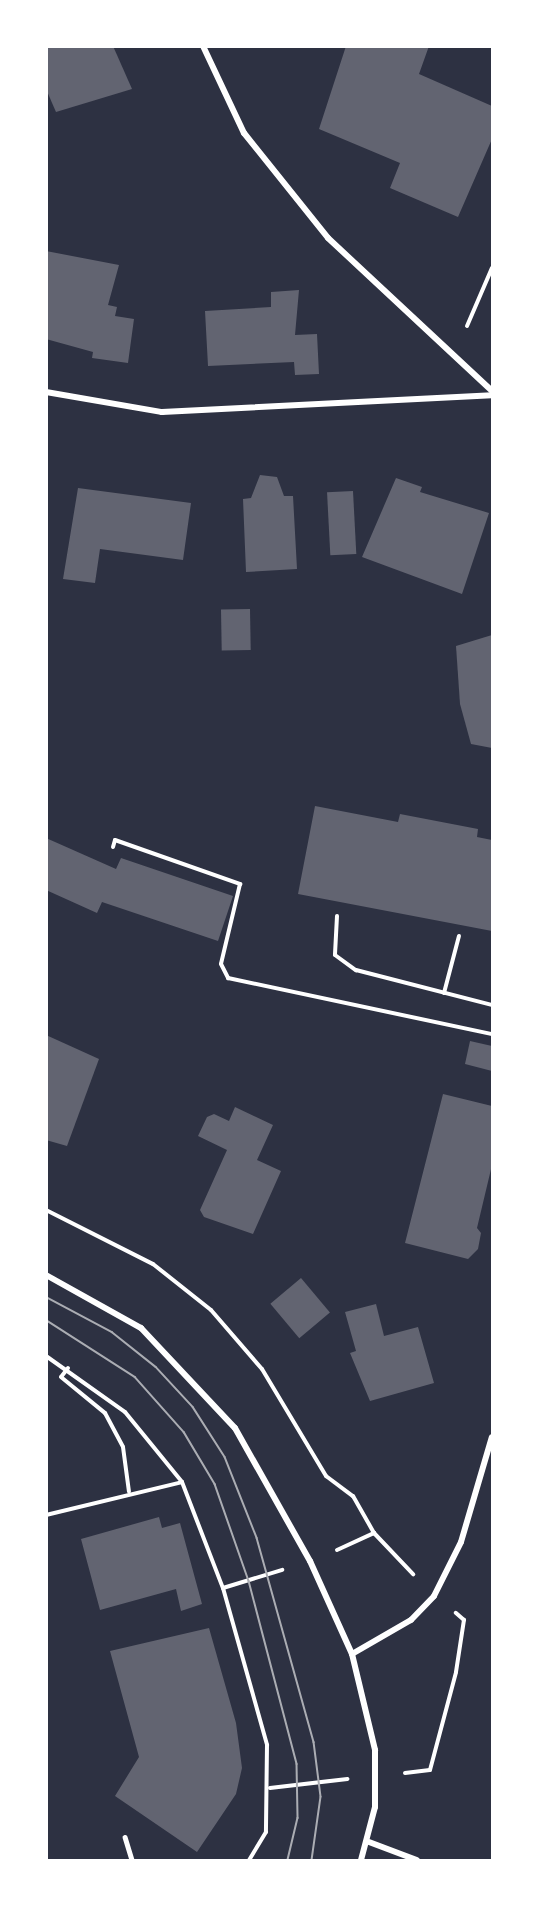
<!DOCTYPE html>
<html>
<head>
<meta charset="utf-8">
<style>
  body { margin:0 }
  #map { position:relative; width:539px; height:1907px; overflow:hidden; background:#2d3142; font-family:"DM Sans",sans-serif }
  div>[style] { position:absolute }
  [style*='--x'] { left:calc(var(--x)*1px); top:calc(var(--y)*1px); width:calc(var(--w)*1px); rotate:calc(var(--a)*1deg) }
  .building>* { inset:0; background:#626471; transform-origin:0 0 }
  .path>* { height:4px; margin:-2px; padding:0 2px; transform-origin:2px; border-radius:2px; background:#fff }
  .service>* { height:4.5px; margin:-2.25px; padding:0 2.25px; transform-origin:2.25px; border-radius:2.25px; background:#fff }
  .minor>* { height:6px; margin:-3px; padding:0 3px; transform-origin:3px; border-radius:3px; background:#fff }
  .tram>* { height:1.5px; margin:-0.75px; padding:0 0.75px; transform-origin:0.75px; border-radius:0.75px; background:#abadb3 }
  span { translate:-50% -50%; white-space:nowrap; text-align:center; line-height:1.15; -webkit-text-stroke:4.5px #fff; paint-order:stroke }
  .frame { position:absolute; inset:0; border:48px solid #fff; pointer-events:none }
</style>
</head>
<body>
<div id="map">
  <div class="building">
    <i style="clip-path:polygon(46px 46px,113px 46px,132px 89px,56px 112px,46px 89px)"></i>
    <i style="clip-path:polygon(346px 46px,429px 46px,419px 74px,492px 106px,492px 139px,458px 217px,390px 188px,400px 163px,319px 129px)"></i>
    <i style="clip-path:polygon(46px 251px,119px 265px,108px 305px,117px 307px,115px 316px,134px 319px,128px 363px,92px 358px,93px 352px,46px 339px)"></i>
    <i style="clip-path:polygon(299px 290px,295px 335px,317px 334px,319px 374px,295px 375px,294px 362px,208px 366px,205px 311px,271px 307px,271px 292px)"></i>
    <i style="clip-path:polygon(260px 475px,277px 477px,284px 496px,293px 496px,297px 569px,246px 572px,243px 499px,251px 498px)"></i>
    <i style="clip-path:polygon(396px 478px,422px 487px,420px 492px,489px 513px,462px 594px,362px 557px)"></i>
    <i style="clip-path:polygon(78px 488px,191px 503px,183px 560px,100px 549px,95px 583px,63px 579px)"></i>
    <i style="left:353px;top:491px;width:63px;height:26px;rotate:87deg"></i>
    <i style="left:250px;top:609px;width:41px;height:29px;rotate:89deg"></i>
    <i style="clip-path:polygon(492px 635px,492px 748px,471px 744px,460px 704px,456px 646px)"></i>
    <i style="clip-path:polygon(315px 806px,398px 822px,400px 814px,478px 829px,477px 837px,492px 840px,492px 931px,298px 894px)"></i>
    <i style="clip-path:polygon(46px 838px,116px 869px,121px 858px,233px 896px,218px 941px,102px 902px,97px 913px,46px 890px)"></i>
    <i style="clip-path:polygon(46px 1035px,99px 1059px,67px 1146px,46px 1140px)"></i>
    <i style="clip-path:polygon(470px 1041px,492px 1046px,492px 1071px,465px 1064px)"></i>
    <i style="clip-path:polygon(443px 1094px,492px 1106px,492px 1165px,477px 1228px,481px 1233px,478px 1249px,468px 1259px,405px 1243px)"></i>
    <i style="clip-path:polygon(235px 1107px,273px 1125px,257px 1160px,281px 1171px,253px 1234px,204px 1217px,200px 1210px,227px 1150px,198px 1136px,207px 1117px,214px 1114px,229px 1121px)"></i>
    <i style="left:301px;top:1278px;width:45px;height:40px;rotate:50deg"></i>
    <i style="clip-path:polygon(376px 1304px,384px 1336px,418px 1327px,434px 1383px,370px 1401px,350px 1353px,356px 1351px,345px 1312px)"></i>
    <i style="clip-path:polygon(159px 1517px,162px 1528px,180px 1523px,202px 1604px,181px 1611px,176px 1589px,100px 1610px,81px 1539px)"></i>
    <i style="clip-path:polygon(209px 1628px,236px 1723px,242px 1768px,236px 1794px,197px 1852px,115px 1796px,139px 1757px,110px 1651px)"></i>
  </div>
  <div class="path">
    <i style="--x:467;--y:326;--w:63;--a:-66.7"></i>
    <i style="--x:113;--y:847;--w:7;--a:-74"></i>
    <i style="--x:115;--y:840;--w:133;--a:19.4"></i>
    <i style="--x:240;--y:884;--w:82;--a:103.4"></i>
    <i style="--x:221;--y:964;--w:16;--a:63"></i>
    <i style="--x:228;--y:978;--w:270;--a:12"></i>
    <i style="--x:337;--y:916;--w:39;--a:93"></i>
    <i style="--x:335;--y:955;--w:26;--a:36"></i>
    <i style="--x:356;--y:970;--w:140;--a:14.4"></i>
    <i style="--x:444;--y:993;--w:59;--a:-75.3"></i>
    <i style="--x:46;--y:1210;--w:120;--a:26.8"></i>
    <i style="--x:153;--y:1264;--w:74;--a:38.4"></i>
    <i style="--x:211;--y:1310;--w:78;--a:49.2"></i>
    <i style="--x:262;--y:1369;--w:125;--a:59.1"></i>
    <i style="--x:326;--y:1476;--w:34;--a:37"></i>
    <i style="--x:353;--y:1496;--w:43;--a:60.4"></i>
    <i style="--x:46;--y:1356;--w:97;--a:35.3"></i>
    <i style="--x:125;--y:1412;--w:90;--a:50.8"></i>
    <i style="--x:182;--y:1482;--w:114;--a:68.9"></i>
    <i style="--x:223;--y:1588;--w:163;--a:74.3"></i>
    <i style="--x:267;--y:1745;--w:87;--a:90.7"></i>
    <i style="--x:266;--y:1832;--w:33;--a:121"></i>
    <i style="--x:68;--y:1368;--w:11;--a:128"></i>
    <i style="--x:61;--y:1377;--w:57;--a:39.3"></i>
    <i style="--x:105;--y:1413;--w:38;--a:62"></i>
    <i style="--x:123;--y:1447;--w:45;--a:82.4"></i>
    <i style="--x:46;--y:1515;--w:140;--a:-13.6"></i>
    <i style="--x:337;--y:1550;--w:41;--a:-24.7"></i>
    <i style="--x:374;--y:1533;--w:57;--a:46.4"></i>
    <i style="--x:223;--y:1588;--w:62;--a:-17"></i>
    <i style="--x:405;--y:1773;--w:25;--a:-7"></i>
    <i style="--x:430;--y:1770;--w:101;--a:-75.1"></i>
    <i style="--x:456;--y:1672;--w:53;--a:-81.3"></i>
    <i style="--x:464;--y:1620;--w:11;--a:-139"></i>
    <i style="--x:270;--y:1788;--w:78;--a:-6.7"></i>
  </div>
  <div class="service">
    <i style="--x:125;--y:1837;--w:24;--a:73"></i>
  </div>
  <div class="minor">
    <i style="--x:203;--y:46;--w:96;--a:64.8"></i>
    <i style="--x:244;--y:133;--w:134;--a:51.3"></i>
    <i style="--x:328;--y:238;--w:224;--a:43"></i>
    <i style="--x:46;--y:392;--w:118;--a:9.8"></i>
    <i style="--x:162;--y:412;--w:330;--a:-2.9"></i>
    <i style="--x:46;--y:1275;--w:109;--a:29.2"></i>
    <i style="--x:141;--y:1328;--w:137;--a:46.8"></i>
    <i style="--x:235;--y:1428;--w:153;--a:60.6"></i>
    <i style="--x:310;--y:1561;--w:102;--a:65.7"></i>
    <i style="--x:352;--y:1654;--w:99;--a:76.5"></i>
    <i style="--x:375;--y:1750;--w:57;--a:90"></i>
    <i style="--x:375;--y:1807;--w:55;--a:104.8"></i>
    <i style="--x:352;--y:1654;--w:68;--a:-30"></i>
    <i style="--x:411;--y:1620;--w:33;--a:-46"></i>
    <i style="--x:434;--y:1596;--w:60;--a:-63.4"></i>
    <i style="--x:461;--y:1542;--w:109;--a:-73.6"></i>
    <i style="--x:369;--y:1842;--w:51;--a:20.6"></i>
  </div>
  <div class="tram">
    <i style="--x:46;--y:1297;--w:75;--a:27.9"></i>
    <i style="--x:112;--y:1332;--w:56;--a:38.5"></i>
    <i style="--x:156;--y:1367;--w:54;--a:47.2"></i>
    <i style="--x:193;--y:1407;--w:59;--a:57.4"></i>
    <i style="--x:225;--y:1457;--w:87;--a:68.4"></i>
    <i style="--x:257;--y:1538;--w:212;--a:74.4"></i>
    <i style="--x:314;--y:1742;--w:55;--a:82.7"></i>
    <i style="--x:321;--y:1797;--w:64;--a:98.1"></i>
    <i style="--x:46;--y:1320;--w:106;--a:32.6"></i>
    <i style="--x:135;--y:1377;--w:74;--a:48.3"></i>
    <i style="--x:184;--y:1432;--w:61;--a:59.2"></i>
    <i style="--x:215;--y:1484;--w:103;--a:70.7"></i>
    <i style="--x:249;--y:1581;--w:189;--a:75.3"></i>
    <i style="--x:297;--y:1764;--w:54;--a:88.9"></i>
    <i style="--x:298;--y:1818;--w:43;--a:103.4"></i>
  </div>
  <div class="frame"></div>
</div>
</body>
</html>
